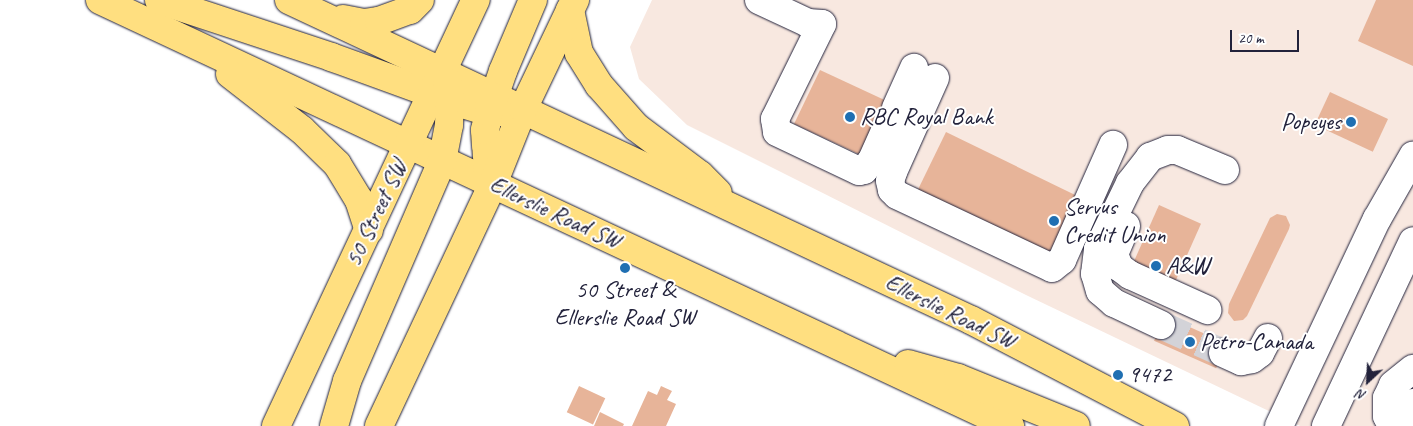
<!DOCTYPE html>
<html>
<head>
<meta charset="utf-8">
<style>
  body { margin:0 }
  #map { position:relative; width:1413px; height:426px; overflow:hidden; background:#fff; font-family:Caveat,sans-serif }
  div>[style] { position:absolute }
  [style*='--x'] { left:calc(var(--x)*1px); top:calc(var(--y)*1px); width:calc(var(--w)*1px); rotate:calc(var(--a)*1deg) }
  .built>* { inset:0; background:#f8e8e0 }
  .building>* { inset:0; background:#e7b499; transform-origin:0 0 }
  .minor-tunnel>* { height:28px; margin-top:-14px; transform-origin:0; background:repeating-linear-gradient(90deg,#d3d3d8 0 28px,transparent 0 42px) }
  .roads { filter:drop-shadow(0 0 1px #22223b) drop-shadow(0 0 1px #22223b) }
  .minor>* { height:28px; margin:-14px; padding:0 14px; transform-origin:14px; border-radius:14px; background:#fff }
  .major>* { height:28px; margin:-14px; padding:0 14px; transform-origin:14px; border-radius:14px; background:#ffdf80 }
  .dots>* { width:14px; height:14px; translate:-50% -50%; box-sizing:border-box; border:2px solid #fff; border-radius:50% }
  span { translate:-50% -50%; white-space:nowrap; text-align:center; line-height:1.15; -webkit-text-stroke:4px #fff; paint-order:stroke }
  .poi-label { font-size:24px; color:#22223b }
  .left { translate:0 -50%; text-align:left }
  .right { translate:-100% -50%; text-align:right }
  .street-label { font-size:24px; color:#22223b }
  .north { position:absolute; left:1343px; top:356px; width:50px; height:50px; -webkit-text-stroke:4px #fff; paint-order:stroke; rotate:205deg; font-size:14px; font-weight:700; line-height:20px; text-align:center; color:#22223b }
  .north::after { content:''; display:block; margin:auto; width:18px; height:22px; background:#22223b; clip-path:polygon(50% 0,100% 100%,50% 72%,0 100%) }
  .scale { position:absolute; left:1230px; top:30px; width:69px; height:22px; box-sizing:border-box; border:2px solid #22223b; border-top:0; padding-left:6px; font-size:15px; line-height:18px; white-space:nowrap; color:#22223b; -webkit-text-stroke:4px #fff; paint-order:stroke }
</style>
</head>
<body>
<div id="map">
  <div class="built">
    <i style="clip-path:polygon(652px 0,1413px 0,1413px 426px,1300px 426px,1026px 295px,687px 125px,639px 79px,630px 47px)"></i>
  </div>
  <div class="building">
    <i style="clip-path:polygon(1376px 0,1413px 0,1413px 66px,1358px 41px)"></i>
    <i style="clip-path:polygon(820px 70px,891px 103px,905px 112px,897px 128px,865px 157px,794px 124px)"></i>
    <i style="left:1330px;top:92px;width:64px;height:36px;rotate:25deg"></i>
    <i style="left:946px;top:132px;width:146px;height:67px;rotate:26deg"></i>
    <i style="left:1159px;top:205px;width:46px;height:70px;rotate:24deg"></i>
    <i style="clip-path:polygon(1277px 214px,1286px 216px,1290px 225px,1289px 229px,1247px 316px,1243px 320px,1234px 321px,1228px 313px,1229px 304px,1270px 218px)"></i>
    <i style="left:1165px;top:316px;width:68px;height:27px;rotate:24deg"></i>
    <i style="left:579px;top:386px;width:29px;height:29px;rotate:25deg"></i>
    <i style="clip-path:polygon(661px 386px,672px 391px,667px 400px,676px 404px,666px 426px,632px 426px,648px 391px,657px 395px)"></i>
    <i style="clip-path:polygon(600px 412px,624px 424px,623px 426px,594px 426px)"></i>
  </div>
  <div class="minor-tunnel">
    <i style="--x:1161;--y:325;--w:68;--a:24.3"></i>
  </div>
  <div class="roads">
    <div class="minor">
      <i style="--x:759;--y:0;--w:54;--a:25.1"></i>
      <i style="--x:808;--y:23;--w:14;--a:4"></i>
      <i style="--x:822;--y:24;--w:106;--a:116.3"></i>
      <i style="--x:775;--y:119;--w:13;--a:81"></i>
      <i style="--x:777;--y:132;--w:91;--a:25.4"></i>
      <i style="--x:859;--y:171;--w:5;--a:-11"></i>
      <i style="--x:864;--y:170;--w:13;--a:-51"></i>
      <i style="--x:872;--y:160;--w:39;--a:-66"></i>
      <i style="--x:935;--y:78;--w:103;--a:114.1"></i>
      <i style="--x:893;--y:172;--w:9;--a:108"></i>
      <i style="--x:890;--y:181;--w:9;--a:77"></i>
      <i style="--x:892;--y:190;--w:7;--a:45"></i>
      <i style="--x:897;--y:195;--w:171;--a:25.2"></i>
      <i style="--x:1052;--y:268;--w:13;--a:-39"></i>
      <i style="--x:1062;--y:260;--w:126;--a:-66.1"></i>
      <i style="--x:896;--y:108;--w:44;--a:-65.8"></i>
      <i style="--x:1126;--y:226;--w:30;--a:113"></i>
      <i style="--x:1114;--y:254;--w:14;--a:69"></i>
      <i style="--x:1119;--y:267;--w:14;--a:36"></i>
      <i style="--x:1130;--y:275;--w:85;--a:24.4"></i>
      <i style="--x:1161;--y:325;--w:52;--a:-154.9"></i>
      <i style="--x:1114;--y:303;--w:18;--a:-139"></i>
      <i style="--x:1100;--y:291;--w:18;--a:-106"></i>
      <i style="--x:1095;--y:274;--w:25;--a:-83"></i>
      <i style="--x:1098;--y:249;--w:73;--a:-64.1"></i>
      <i style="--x:1130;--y:183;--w:33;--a:-52"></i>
      <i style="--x:1150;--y:157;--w:19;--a:-21"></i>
      <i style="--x:1168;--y:150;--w:9;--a:0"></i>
      <i style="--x:1177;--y:150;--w:52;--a:22.6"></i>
      <i style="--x:1223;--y:353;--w:20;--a:24"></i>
      <i style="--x:1241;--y:361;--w:11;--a:-10"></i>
      <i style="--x:1252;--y:359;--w:10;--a:-37"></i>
      <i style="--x:1260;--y:353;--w:17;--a:-62"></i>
      <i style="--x:1279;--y:426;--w:229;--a:-64.7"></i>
      <i style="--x:1377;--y:219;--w:73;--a:-60.3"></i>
      <i style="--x:1326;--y:426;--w:204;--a:-64.8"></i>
      <i style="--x:1392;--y:426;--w:11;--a:-117"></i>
      <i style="--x:1387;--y:416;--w:18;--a:-90"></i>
      <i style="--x:1387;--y:398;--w:14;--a:-65"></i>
      <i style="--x:1393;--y:385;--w:26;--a:-39"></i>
      <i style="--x:1403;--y:426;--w:25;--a:-67"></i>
    </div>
    <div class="major">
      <i style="--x:100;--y:0;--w:1005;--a:25.09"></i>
      <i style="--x:159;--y:0;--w:181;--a:18.3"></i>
      <i style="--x:331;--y:57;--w:127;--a:19.9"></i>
      <i style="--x:450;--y:100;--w:41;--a:17.1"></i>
      <i style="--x:489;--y:112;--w:21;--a:0"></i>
      <i style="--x:289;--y:0;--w:753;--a:25.14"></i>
      <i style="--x:971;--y:320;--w:230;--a:27.5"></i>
      <i style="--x:570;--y:10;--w:44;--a:78.2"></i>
      <i style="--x:579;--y:53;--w:38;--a:58"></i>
      <i style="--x:599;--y:85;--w:56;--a:48.6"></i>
      <i style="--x:636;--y:127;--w:80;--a:36.9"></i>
      <i style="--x:700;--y:175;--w:25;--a:45"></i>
      <i style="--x:343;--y:19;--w:21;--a:11"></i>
      <i style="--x:364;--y:23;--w:15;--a:-8"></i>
      <i style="--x:379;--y:21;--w:33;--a:-20"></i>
      <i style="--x:410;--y:10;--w:14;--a:-45"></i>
      <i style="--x:230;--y:74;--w:91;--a:37.9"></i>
      <i style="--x:302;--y:130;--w:49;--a:44.2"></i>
      <i style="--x:337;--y:164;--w:42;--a:58.6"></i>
      <i style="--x:359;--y:200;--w:32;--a:72"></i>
      <i style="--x:493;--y:184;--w:14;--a:-111"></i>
      <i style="--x:488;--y:171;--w:26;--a:-94"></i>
      <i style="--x:486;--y:145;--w:15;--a:-94"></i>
      <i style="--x:485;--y:130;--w:18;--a:-77"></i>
      <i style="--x:489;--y:112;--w:43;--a:-71.1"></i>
      <i style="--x:503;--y:71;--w:77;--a:-67.1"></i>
      <i style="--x:908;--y:364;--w:52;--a:15.6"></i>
      <i style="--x:958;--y:378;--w:127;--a:22.1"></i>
      <i style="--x:276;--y:426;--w:471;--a:-64.9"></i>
      <i style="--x:334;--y:426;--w:47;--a:-73.9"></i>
      <i style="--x:347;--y:381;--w:240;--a:-66.6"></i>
      <i style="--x:442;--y:161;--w:37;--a:-79"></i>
      <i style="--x:449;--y:125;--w:25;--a:-88"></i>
      <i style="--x:450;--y:100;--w:18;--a:-99"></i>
      <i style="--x:379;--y:426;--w:268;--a:-64.8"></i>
      <i style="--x:493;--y:184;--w:81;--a:-68.2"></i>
      <i style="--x:523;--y:109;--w:121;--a:-64.5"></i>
    </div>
  </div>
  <div class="dots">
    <i style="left:850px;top:117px;background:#1f6fb2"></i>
    <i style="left:1351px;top:122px;background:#1f6fb2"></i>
    <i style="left:1054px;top:221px;background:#1f6fb2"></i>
    <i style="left:1156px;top:266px;background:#1f6fb2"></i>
    <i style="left:625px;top:268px;background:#1f6fb2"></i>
    <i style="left:1190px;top:342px;background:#1f6fb2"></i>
    <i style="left:1118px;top:375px;background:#1f6fb2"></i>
  </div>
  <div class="poi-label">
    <span class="left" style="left:860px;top:117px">RBC Royal Bank</span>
    <span class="right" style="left:1341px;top:122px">Popeyes</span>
    <span class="left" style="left:1064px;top:221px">Servus<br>Credit Union</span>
    <span class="left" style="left:1166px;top:266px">A&amp;W</span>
    <span style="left:625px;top:304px">50 Street &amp;<br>Ellerslie Road SW</span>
    <span class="left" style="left:1200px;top:342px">Petro-Canada</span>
    <span class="left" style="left:1128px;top:375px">9472</span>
  </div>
  <div class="street-label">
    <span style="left:376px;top:213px;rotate:-65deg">50 Street SW</span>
    <span style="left:555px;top:213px;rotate:25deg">Ellerslie Road SW</span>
    <span style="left:950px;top:312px;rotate:26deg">Ellerslie Road SW</span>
  </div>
  <div class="north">N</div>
  <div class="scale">20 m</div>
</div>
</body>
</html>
